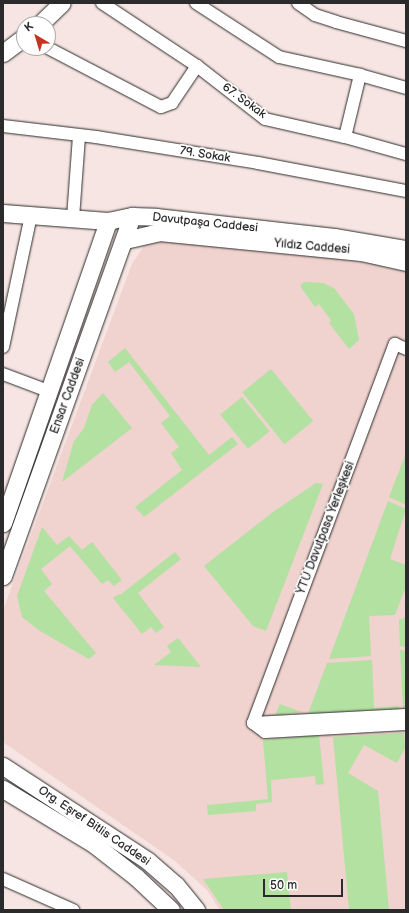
<!DOCTYPE html>
<html>
<head>
<meta charset="utf-8">
<style>
  body { margin:0 }
  #map { position:relative; width:409px; height:913px; overflow:hidden; background:#f6e5e2; font-family:"Balsamiq Sans",sans-serif }
  div>[style] { position:absolute }
  [style*='--x'] { left:calc(var(--x)*1px); top:calc(var(--y)*1px); width:calc(var(--w)*1px); rotate:calc(var(--a)*1deg) }
  .built>* { inset:0; background:#f0d2ce }
  .green>* { inset:0; background:#b2e1a1; transform-origin:0 0 }
  .roads { filter:drop-shadow(0 0 1px #2b2b2b) drop-shadow(0 0 1px #2b2b2b) }
  .street>* { height:12px; margin:-6px; padding:0 6px; transform-origin:6px; border-radius:6px; background:#fff }
  .secondary>* { height:17px; margin:-8.5px; padding:0 8.5px; transform-origin:8.5px; border-radius:8.5px; background:#fff }
  span { translate:-50% -50%; white-space:nowrap; text-align:center; line-height:1.15; -webkit-text-stroke:3.5px #fff; paint-order:stroke }
  .street-label { font-size:12px; color:#2b2b2b }
  .frame { position:absolute; inset:0; border:4px solid #2b2b2b; pointer-events:none }
  .north { position:absolute; left:16px; top:16px; width:40px; height:40px; box-sizing:border-box; background:#fff; border:1px solid #aaa; border-radius:50%; rotate:322deg; font-size:11px; font-weight:700; line-height:16px; text-align:center; color:#2b2b2b }
  .north::after { content:''; display:block; margin:auto; width:14px; height:18px; background:#c8321e; clip-path:polygon(50% 0,100% 100%,50% 72%,0 100%) }
  .scale { position:absolute; left:263px; top:879px; width:80px; height:18px; box-sizing:border-box; border:2px solid #2b2b2b; border-top:0; padding-left:5px; font-size:12px; line-height:14px; white-space:nowrap; color:#2b2b2b; -webkit-text-stroke:3px #fff; paint-order:stroke }
</style>
</head>
<body>
<div id="map">
  <div class="built">
    <i style="clip-path:polygon(164px 237px,316px 255px,406px 269px,406px 910px,220px 910px,207px 890px,175px 861px,3px 742px,3px 610px,132px 264px,144px 246px)"></i>
  </div>
  <div class="green">
    <i style="clip-path:polygon(304px 282px,323px 283px,334px 288px,354px 314px,359px 340px,349px 349px,329px 323px,331px 320px,319px 304px,315px 307px,300px 286px)"></i>
    <i style="clip-path:polygon(125px 348px,209px 455px,232px 437px,238px 444px,144px 517px,135px 507px,182px 470px,171px 453px,179px 447px,161px 423px,170px 416px,129px 362px,115px 372px,108px 362px)"></i>
    <i style="left:271px;top:369px;width:67px;height:37px;rotate:51deg"></i>
    <i style="clip-path:polygon(103px 393px,132px 428px,62px 482px,74px 441px,84px 428px,92px 405px)"></i>
    <i style="left:242px;top:397px;width:44px;height:28px;rotate:51deg"></i>
    <i style="clip-path:polygon(406px 453px,406px 505px,389px 497px)"></i>
    <i style="clip-path:polygon(316px 483px,323px 484px,266px 631px,253px 626px,204px 566px,273px 512px)"></i>
    <i style="clip-path:polygon(388px 501px,406px 509px,390px 559px,406px 565px,406px 586px,395px 615px,369px 616px,371px 656px,329px 659px)"></i>
    <i style="clip-path:polygon(42px 527px,57px 545px,69px 536px,82px 550px,92px 542px,122px 580px,114px 586px,108px 580px,102px 584px,70px 546px,41px 569px,52px 584px,44px 591px,96px 653px,89px 659px,40px 631px,22px 617px,17px 596px)"></i>
    <i style="clip-path:polygon(175px 552px,181px 559px,138px 593px,164px 627px,156px 633px,151px 627px,142px 634px,113px 598px,119px 594px,120px 595px)"></i>
    <i style="clip-path:polygon(406px 617px,406px 647px,400px 646px,399px 620px)"></i>
    <i style="clip-path:polygon(178px 638px,201px 667px,154px 665px,171px 652px,167px 646px)"></i>
    <i style="clip-path:polygon(400px 650px,406px 651px,406px 708px,403px 709px)"></i>
    <i style="clip-path:polygon(372px 660px,374px 708px,399px 706px,399px 709px,308px 714px,327px 663px)"></i>
    <i style="clip-path:polygon(280px 704px,299px 711px,302px 712px,275px 715px)"></i>
    <i style="clip-path:polygon(404px 733px,405px 748px,397px 763px,364px 745px,348px 773px,378px 791px,389px 910px,349px 910px,333px 737px)"></i>
    <i style="clip-path:polygon(319px 735px,324px 784px,316px 785px,315px 776px,271px 780px,272px 802px,256px 804px,256px 811px,208px 815px,207px 805px,268px 799px,263px 740px)"></i>
    <i style="clip-path:polygon(287px 872px,291px 910px,224px 910px,203px 879px)"></i>
  </div>
  <div class="roads">
    <div class="street">
      <i style="--x:102;--y:3;--w:114;--a:33.6"></i>
      <i style="--x:197;--y:66;--w:86;--a:37.9"></i>
      <i style="--x:265;--y:119;--w:82;--a:12.7"></i>
      <i style="--x:345;--y:137;--w:63;--a:15.6"></i>
      <i style="--x:196;--y:3;--w:99;--a:33"></i>
      <i style="--x:279;--y:57;--w:83;--a:12.5"></i>
      <i style="--x:360;--y:75;--w:48;--a:15.8"></i>
      <i style="--x:298;--y:3;--w:21;--a:35"></i>
      <i style="--x:315;--y:15;--w:22;--a:18"></i>
      <i style="--x:336;--y:22;--w:73;--a:15.2"></i>
      <i style="--x:48;--y:48;--w:127;--a:27.6"></i>
      <i style="--x:161;--y:107;--w:12;--a:-20"></i>
      <i style="--x:172;--y:103;--w:45;--a:-56"></i>
      <i style="--x:3;--y:126;--w:94;--a:6.7"></i>
      <i style="--x:96;--y:137;--w:164;--a:9.1"></i>
      <i style="--x:258;--y:163;--w:151;--a:10.7"></i>
      <i style="--x:345;--y:137;--w:64;--a:-76.4"></i>
      <i style="--x:73;--y:218;--w:82;--a:-85.8"></i>
      <i style="--x:3;--y:347;--w:135;--a:-78"></i>
      <i style="--x:3;--y:374;--w:48;--a:20.7"></i>
      <i style="--x:253;--y:723;--w:405;--a:-69.5"></i>
      <i style="--x:395;--y:344;--w:12;--a:24"></i>
      <i style="--x:253;--y:723;--w:15;--a:37"></i>
      <i style="--x:265;--y:732;--w:141;--a:-3.2"></i>
      <i style="--x:253;--y:723;--w:153;--a:-3"></i>
      <i style="--x:3;--y:879;--w:77;--a:23.9"></i>
    </div>
    <div class="secondary">
      <i style="--x:40;--y:24;--w:30;--a:-44"></i>
      <i style="--x:3;--y:53;--w:26;--a:-37"></i>
      <i style="--x:3;--y:213;--w:105;--a:4.4"></i>
      <i style="--x:108;--y:221;--w:25;--a:-12"></i>
      <i style="--x:132;--y:216;--w:24;--a:2"></i>
      <i style="--x:156;--y:217;--w:179;--a:6.4"></i>
      <i style="--x:334;--y:237;--w:73;--a:9.5"></i>
      <i style="--x:125;--y:240;--w:35;--a:-13"></i>
      <i style="--x:159;--y:232;--w:203;--a:5.7"></i>
      <i style="--x:361;--y:252;--w:46;--a:12.5"></i>
      <i style="--x:3;--y:523;--w:320;--a:-70.8"></i>
      <i style="--x:3;--y:576;--w:382;--a:-70.3"></i>
      <i style="--x:3;--y:766;--w:173;--a:33.2"></i>
      <i style="--x:148;--y:861;--w:37;--a:41"></i>
      <i style="--x:176;--y:885;--w:32;--a:51"></i>
      <i style="--x:3;--y:789;--w:108;--a:31.3"></i>
      <i style="--x:95;--y:845;--w:52;--a:38"></i>
      <i style="--x:136;--y:877;--w:48;--a:43.3"></i>
    </div>
  </div>
  <div class="street-label">
    <span style="left:244px;top:101px;rotate:36deg">67. Sokak</span>
    <span style="left:205px;top:155px;rotate:9deg">79. Sokak</span>
    <span style="left:205px;top:223px;rotate:6deg">Davutpaşa Caddesi</span>
    <span style="left:312px;top:247px;rotate:5deg">Yıldız Caddesi</span>
    <span style="left:68px;top:396px;rotate:-70deg">Ensar Caddesi</span>
    <span style="left:326px;top:528px;rotate:-69deg">YTU Davutpasa Yerleşkesi</span>
    <span style="left:94px;top:826px;rotate:34deg">Org. Eşref Bitlis Caddesi</span>
  </div>
  <div class="frame"></div>
  <div class="north">K</div>
  <div class="scale">50 m</div>
</div>
</body>
</html>
